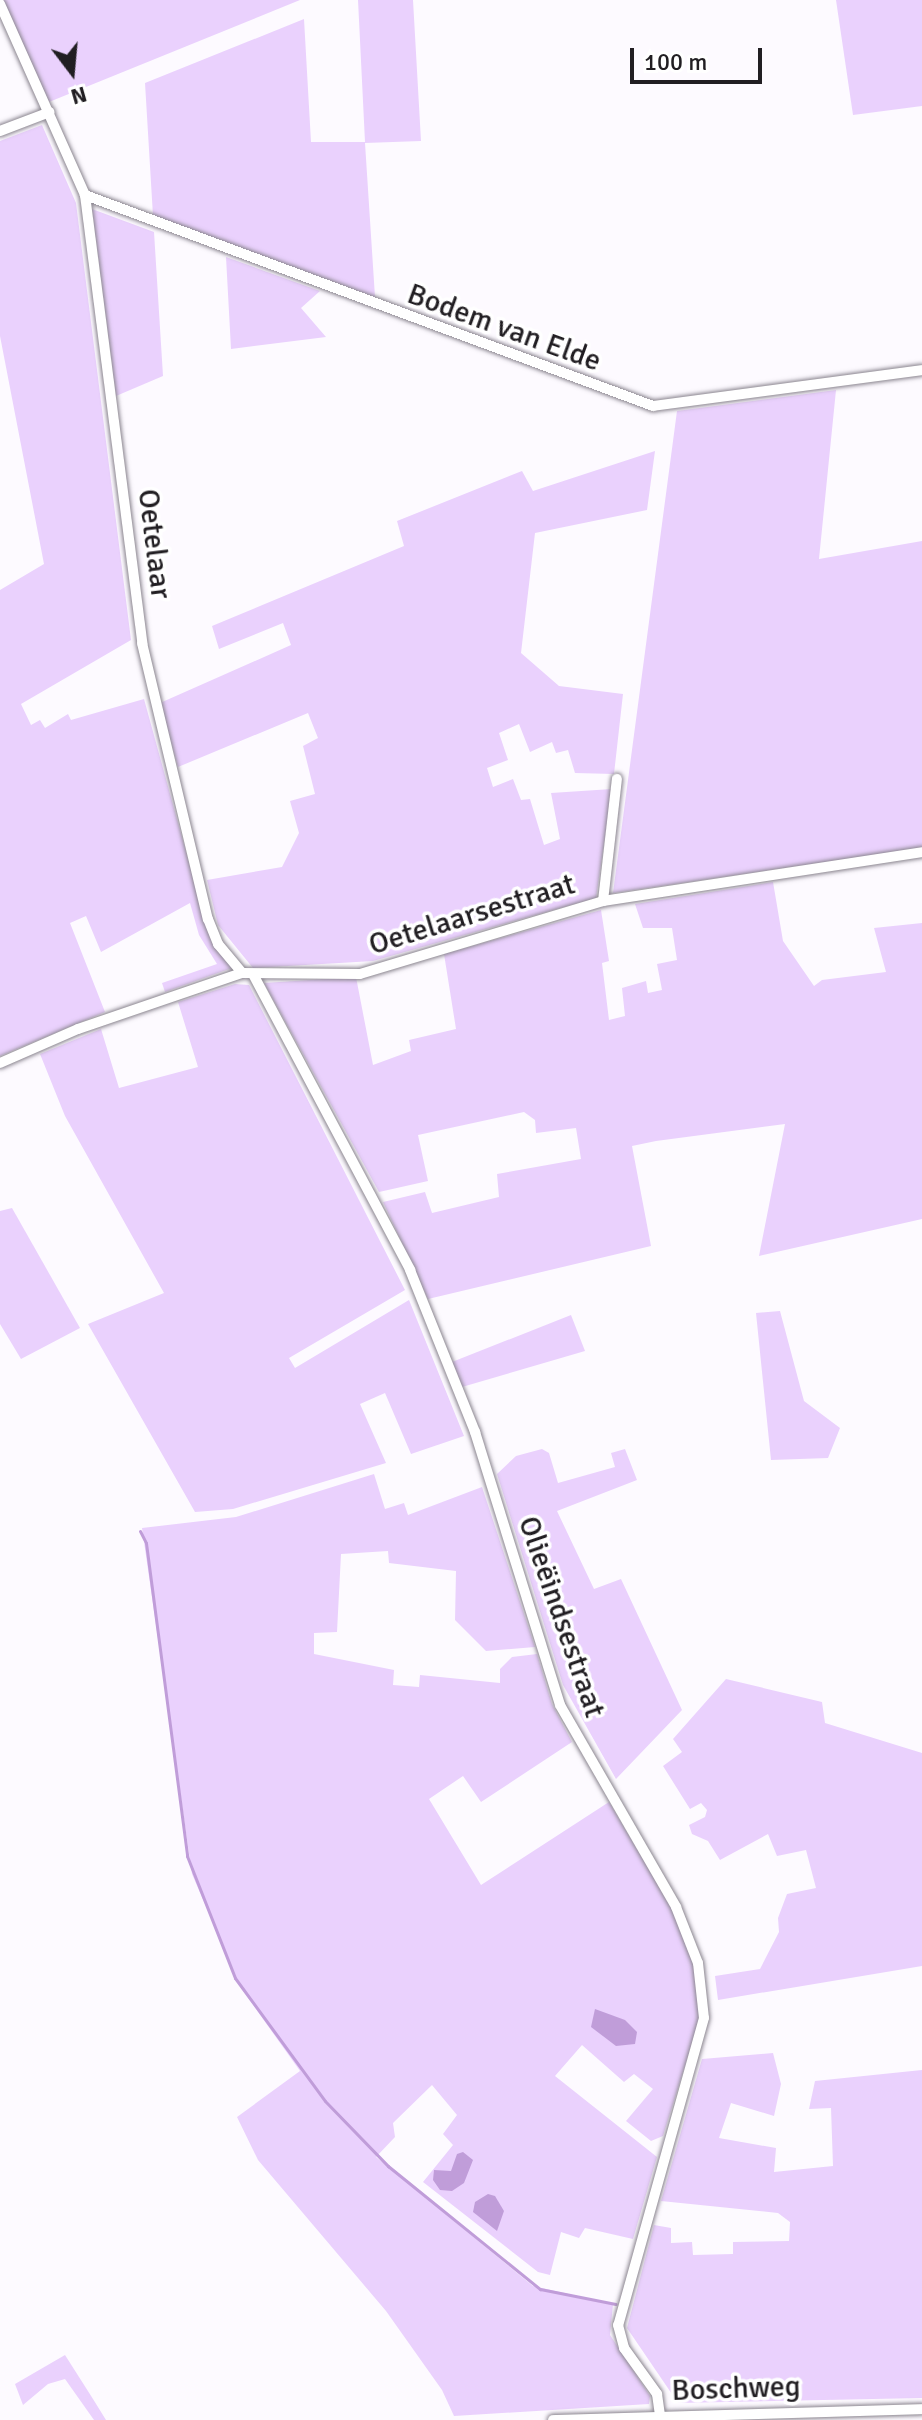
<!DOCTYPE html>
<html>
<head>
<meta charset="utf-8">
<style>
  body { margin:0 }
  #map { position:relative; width:922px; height:2420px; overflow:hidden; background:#fdfaff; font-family:Signika,sans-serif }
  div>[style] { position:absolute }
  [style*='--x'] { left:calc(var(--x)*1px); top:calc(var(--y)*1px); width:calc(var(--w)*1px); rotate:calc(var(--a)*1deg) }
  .green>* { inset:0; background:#ead1fd }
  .water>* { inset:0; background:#c09dd9 }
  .stream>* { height:3px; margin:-1.5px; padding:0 1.5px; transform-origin:1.5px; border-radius:1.5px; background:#c09dd9 }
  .roads { filter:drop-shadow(0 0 2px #8b8690) drop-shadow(0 0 2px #8b8690) }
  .minor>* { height:10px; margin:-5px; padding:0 5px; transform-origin:5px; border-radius:5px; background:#fff }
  span { translate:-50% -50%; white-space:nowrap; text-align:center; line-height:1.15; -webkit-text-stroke:7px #fff; paint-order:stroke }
  .street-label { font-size:30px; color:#211e22 }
  .north { position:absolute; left:32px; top:32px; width:80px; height:80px; -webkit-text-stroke:6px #fff; paint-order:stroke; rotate:164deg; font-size:22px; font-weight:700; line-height:32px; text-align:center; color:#211e22 }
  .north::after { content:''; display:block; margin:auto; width:28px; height:36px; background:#211e22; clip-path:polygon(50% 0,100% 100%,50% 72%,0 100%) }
  .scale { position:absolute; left:630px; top:48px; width:132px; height:36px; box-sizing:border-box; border:4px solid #211e22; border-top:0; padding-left:10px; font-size:24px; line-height:28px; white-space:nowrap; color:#211e22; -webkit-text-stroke:6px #fff; paint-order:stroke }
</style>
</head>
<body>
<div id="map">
  <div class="green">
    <i style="clip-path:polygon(3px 0,300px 0,49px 102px)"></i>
    <i style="clip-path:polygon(358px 0,413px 0,421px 141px,365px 143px,375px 297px,153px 216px,145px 83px,304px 19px,311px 142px,365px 142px)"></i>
    <i style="clip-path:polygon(836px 0,922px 0,922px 106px,853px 115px)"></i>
    <i style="clip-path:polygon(42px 125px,76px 203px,131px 640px,21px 704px,31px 725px,40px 720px,45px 728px,68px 714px,71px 720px,144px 699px,208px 932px,232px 968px,165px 992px,162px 983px,217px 964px,199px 935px,190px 903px,101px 952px,86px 916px,70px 923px,105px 1012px,0 1056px,0 590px,44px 564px,0 336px,0 141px)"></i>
    <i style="clip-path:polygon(92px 209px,154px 232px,163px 376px,116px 396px)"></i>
    <i style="clip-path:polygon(226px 257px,320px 291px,301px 308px,326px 337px,231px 349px)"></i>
    <i style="clip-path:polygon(836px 390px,819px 559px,922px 541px,922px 848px,613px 893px,677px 411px)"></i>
    <i style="clip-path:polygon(655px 451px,647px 510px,535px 533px,521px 653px,559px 686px,623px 694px,614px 774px,575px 773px,568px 750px,556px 753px,552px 742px,530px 752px,519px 724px,499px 733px,508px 760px,487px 768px,493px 787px,513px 779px,521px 800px,530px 799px,544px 845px,560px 839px,551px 793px,612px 789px,596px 898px,373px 961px,253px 968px,218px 925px,207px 880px,282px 867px,299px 833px,290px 801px,315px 794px,303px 746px,318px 738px,308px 713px,178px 767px,160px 703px,291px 645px,283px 623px,219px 649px,212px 626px,404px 546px,397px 521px,522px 471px,533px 491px)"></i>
    <i style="clip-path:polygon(773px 882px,783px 941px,814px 986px,822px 980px,886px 972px,874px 928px,922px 923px,922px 1219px,759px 1256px,785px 1124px,656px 1141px,632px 1146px,651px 1246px,428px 1299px,383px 1202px,425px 1192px,432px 1213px,499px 1197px,497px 1174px,581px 1159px,576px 1128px,536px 1133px,535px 1120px,524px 1112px,418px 1135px,428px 1181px,379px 1192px,264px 983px,356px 977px,373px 1065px,411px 1051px,409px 1040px,456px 1029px,444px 954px,601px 910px,609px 961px,602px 963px,609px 1020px,625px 1016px,622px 988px,646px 981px,648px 993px,662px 990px,657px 964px,677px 960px,672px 928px,643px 928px,635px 904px)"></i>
    <i style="clip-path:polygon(235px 984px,249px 985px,405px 1290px,289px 1358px,295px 1368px,409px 1300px,464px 1436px,411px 1454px,385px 1393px,360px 1404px,386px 1463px,233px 1509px,195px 1512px,88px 1324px,164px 1293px,65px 1116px,40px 1054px,101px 1029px,119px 1088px,198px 1067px,178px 1002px)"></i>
    <i style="clip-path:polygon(12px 1208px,80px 1328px,21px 1359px,0 1324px,0 1211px)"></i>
    <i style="clip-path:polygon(780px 1311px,804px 1401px,840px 1428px,828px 1458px,771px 1460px,756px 1313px)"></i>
    <i style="clip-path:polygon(571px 1315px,585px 1351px,462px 1387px,452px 1362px)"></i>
    <i style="clip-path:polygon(542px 1449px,549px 1453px,558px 1483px,615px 1467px,611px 1453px,625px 1449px,637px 1480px,557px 1511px,594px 1589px,621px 1579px,682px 1710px,616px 1779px,563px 1685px,497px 1474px,516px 1456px)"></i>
    <i style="clip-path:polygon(374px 1474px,385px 1509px,404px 1503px,408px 1515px,482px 1487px,535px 1647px,486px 1651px,455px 1620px,456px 1571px,389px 1563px,388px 1551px,341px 1554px,337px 1632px,314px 1633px,314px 1654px,394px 1670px,393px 1685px,419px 1687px,420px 1675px,500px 1683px,500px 1669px,512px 1657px,537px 1654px,552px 1704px,572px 1742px,481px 1802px,463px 1776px,429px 1799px,481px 1885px,609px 1802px,693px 1944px,703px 2008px,663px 2136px,651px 2141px,626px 2121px,653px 2089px,634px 2074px,624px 2082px,582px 2045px,555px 2076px,657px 2157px,633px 2239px,585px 2228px,579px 2238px,561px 2232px,550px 2275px,538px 2272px,423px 2182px,453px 2145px,443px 2134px,457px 2115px,432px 2085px,393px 2123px,395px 2137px,376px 2157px,533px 2286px,613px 2304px,610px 2335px,650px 2396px,649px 2404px,454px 2416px,442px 2390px,386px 2311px,258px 2160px,237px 2117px,300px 2071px,241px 1988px,192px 1874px,142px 1528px,236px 1517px)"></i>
    <i style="clip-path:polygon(726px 1679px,822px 1702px,825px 1723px,922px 1753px,922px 1966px,718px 2000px,715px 1976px,760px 1969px,779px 1932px,778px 1918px,787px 1894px,816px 1888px,806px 1850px,777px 1856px,768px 1834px,720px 1860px,708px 1841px,692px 1834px,689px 1825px,705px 1817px,707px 1810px,701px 1803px,690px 1809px,663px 1766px,682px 1752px,673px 1739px)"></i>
    <i style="clip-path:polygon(773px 2053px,781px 2084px,774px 2116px,731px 2103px,719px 2138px,776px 2148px,774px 2172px,833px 2166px,831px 2108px,809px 2109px,815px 2081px,922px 2070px,922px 2398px,678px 2403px,627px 2328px,654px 2225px,671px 2228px,671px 2243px,692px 2242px,693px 2255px,733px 2254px,733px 2242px,789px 2241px,790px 2222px,778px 2213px,661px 2201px,702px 2059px)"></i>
    <i style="clip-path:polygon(65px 2355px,93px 2399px,106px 2420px,94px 2420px,65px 2379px,48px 2384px,23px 2405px,15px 2384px)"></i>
  </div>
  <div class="water">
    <i style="clip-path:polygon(595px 2009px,625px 2020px,637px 2032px,635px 2044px,616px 2046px,591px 2027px)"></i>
    <i style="clip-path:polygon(463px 2152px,473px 2160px,464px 2183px,452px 2191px,440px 2190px,433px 2180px,434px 2170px,451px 2171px,457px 2154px)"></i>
    <i style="clip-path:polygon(488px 2194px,495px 2196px,504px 2211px,497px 2231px,473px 2212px,475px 2202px)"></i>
  </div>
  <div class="stream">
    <i style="--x:140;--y:1531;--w:13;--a:63"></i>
    <i style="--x:146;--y:1543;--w:316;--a:82.5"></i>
    <i style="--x:187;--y:1856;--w:131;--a:68.5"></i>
    <i style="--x:235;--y:1978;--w:152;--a:53.8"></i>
    <i style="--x:325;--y:2101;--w:91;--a:45.9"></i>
    <i style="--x:388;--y:2166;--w:196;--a:39"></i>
    <i style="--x:540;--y:2289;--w:77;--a:11.2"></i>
  </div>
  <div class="roads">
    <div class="minor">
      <i style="--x:0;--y:4;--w:209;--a:66"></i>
      <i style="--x:85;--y:195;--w:452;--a:82.7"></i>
      <i style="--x:142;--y:643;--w:284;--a:76.6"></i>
      <i style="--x:208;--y:919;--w:27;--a:68"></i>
      <i style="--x:218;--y:944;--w:38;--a:50"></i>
      <i style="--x:0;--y:131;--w:53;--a:-20.8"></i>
      <i style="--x:85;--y:195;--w:606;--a:20.38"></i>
      <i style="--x:653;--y:406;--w:271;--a:-7.6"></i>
      <i style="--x:603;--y:901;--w:123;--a:-83.5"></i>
      <i style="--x:254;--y:976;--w:333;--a:62"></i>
      <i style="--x:410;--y:1270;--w:175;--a:68.1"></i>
      <i style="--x:475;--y:1432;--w:286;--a:72.7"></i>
      <i style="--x:560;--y:1705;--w:233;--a:60.1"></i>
      <i style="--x:676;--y:1907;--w:60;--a:68.6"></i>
      <i style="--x:698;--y:1963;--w:55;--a:83.8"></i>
      <i style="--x:704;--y:2018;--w:319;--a:105.6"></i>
      <i style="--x:618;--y:2325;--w:24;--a:75"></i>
      <i style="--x:624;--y:2348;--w:57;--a:54.3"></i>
      <i style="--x:657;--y:2394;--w:22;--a:82"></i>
      <i style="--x:0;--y:1063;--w:85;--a:-23.6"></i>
      <i style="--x:78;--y:1029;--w:173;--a:-18.9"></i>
      <i style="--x:242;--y:973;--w:118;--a:0.5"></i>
      <i style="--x:360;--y:974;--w:254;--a:-16.7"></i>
      <i style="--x:603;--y:901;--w:323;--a:-8.7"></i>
      <i style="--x:553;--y:2420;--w:369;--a:-1.7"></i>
    </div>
  </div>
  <div class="street-label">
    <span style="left:504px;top:328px;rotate:20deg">Bodem van Elde</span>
    <span style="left:154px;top:544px;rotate:83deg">Oetelaar</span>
    <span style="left:472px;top:915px;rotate:-17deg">Oetelaarsestraat</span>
    <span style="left:561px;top:1617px;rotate:71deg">Olieëindsestraat</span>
    <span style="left:736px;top:2389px;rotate:-2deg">Boschweg</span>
  </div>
  <div class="north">N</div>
  <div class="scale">100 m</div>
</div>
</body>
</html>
